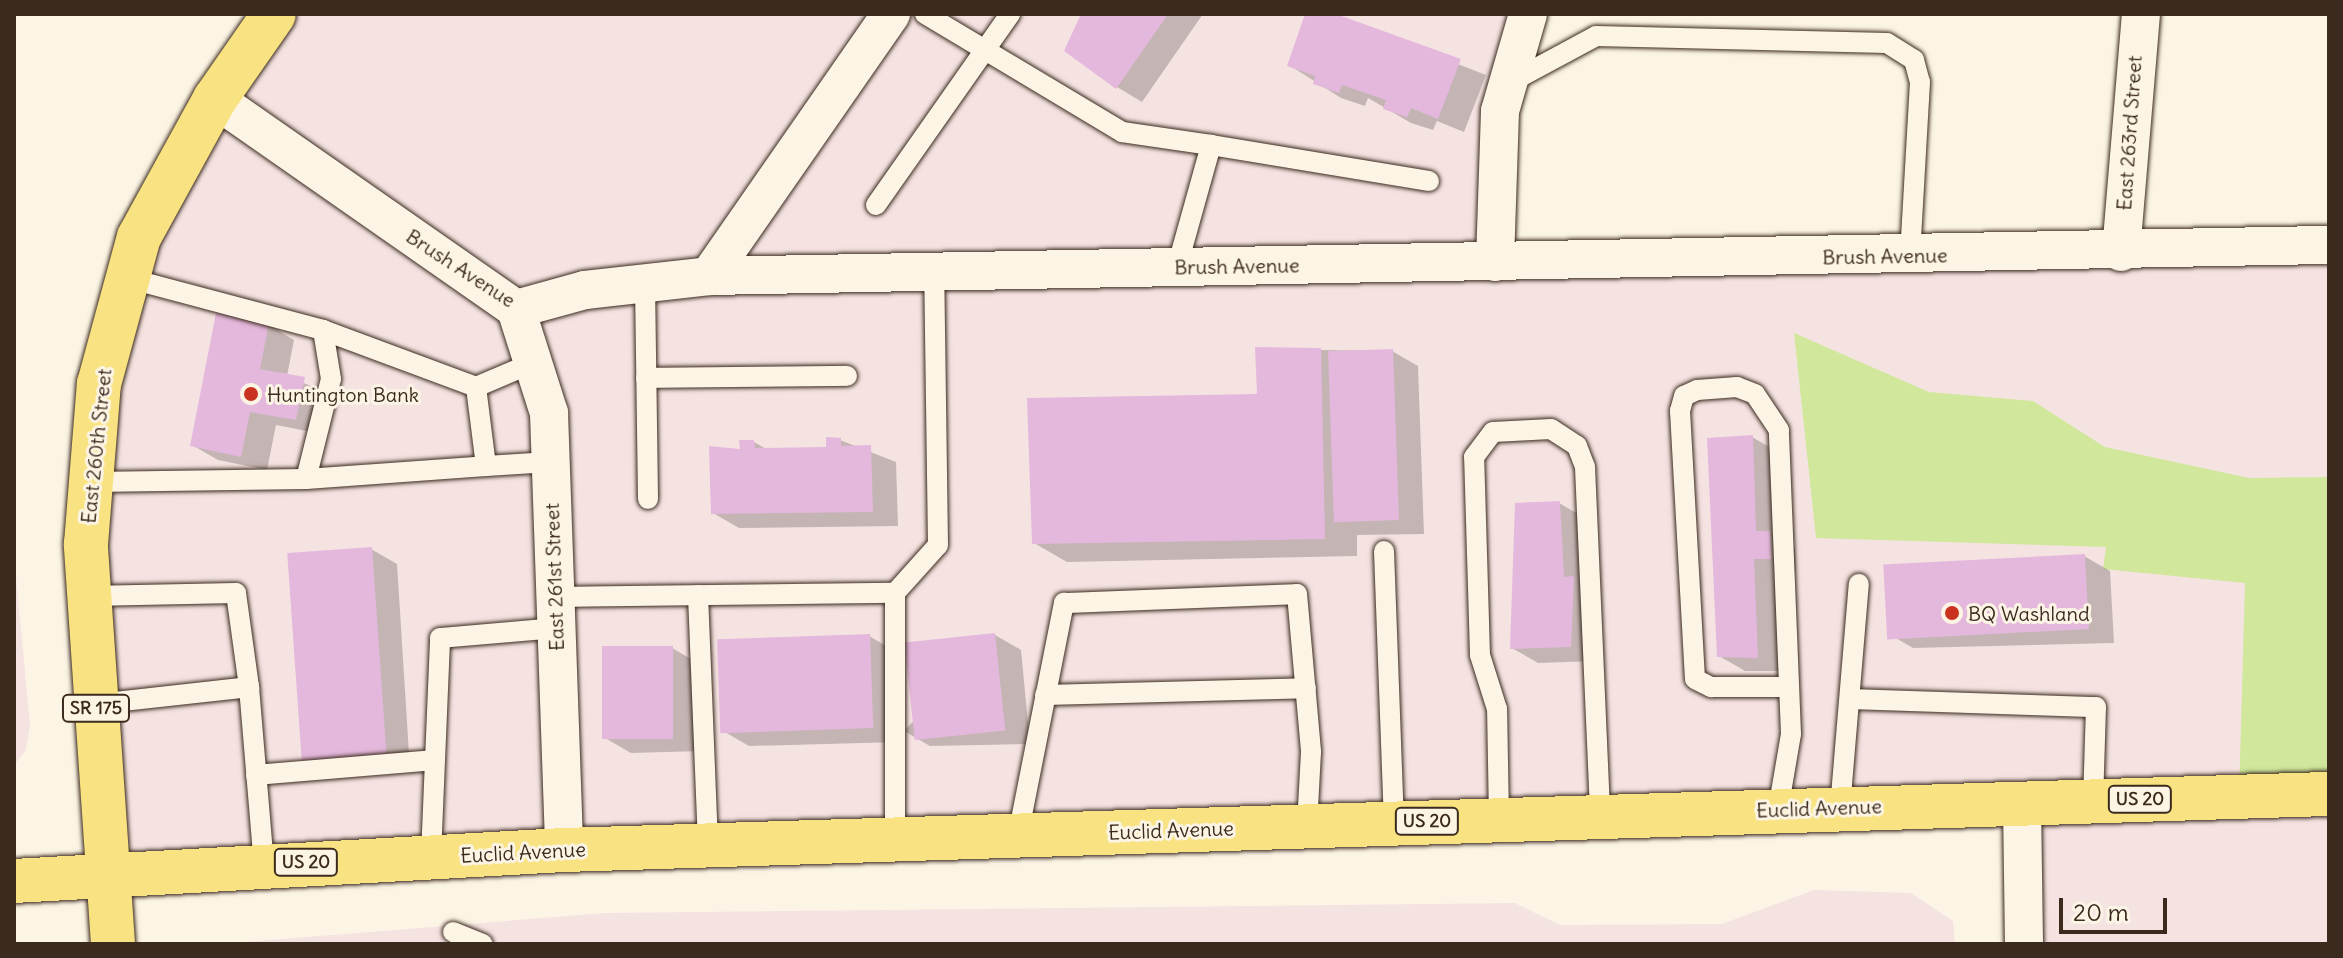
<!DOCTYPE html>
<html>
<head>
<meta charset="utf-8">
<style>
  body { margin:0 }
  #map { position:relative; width:2343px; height:958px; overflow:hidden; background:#fcf5e5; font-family:Delius,sans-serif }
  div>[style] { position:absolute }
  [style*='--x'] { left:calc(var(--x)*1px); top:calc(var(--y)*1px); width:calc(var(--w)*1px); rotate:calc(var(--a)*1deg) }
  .built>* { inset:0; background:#f5e3e2 }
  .green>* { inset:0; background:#d0e79c }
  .shadow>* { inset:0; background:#0003 }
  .building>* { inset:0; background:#e4b8dc; transform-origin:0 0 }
  .roads { filter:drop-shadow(0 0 2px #3b2a1e) drop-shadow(0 0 2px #3b2a1e) }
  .lane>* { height:20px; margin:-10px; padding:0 10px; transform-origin:10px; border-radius:10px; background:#fcf5e5 }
  .street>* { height:38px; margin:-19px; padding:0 19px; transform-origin:19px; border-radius:19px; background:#fcf5e5 }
  .primary>* { height:44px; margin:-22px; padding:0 22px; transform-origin:22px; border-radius:22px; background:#f8e281 }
  .dots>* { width:22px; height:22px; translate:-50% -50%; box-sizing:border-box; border:4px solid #fcf5e5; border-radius:50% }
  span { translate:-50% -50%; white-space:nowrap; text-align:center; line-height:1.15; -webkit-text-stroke:6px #fcf5e5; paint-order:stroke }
  .shield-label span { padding:2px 6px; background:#fcf5e5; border:2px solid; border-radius:6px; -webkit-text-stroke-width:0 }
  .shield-label { font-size:18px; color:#3b2a1e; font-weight:700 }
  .street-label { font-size:20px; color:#3b2a1e }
  .poi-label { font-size:20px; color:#3b2a1e }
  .left { translate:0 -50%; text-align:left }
  .frame { position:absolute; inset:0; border:16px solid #3b2a1e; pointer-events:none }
  .scale { position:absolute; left:2059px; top:898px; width:108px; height:36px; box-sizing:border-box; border:4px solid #3b2a1e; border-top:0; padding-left:10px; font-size:24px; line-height:28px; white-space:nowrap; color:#3b2a1e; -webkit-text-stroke:6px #fcf5e5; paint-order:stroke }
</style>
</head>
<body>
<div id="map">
  <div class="built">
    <i style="clip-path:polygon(274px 14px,1528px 14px,1495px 261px,2329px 245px,2329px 477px,2249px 479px,2329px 795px,2329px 944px,2024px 944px,2022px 803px,103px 871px,86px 544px,139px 237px)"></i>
    <i style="clip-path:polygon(14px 557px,30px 724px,26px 750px,14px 765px)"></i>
    <i style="clip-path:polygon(1814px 890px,1911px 893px,1953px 921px,1955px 944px,219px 944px,605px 913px,1515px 903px,1560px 925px,1722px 924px)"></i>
  </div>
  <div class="green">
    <i style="clip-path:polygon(1794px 333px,1929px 392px,2033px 401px,2105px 447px,2249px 478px,2329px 477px,2329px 795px,2239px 796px,2245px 583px,2103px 569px,2106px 547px,1816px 538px)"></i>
  </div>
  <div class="shadow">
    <i style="clip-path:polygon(1085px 14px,1203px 14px,1142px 102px,1117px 87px)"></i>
    <i style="clip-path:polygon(1308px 14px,1330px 14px,1486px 75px,1464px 132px,1437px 121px,1433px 130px,1411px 123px,1368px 98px,1365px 106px,1341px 98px,1289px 65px)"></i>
    <i style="clip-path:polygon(269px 325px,294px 340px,287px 376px,330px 394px,322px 434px,276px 425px,267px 470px,218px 460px,192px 445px)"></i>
    <i style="clip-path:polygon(1321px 350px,1392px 351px,1418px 366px,1424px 534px,1357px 535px,1357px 556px,1067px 562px,1034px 543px)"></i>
    <i style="clip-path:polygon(1752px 437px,1778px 452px,1781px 540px,1795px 548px,1796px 572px,1780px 573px,1784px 671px,1745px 671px,1719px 656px)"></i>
    <i style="clip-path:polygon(840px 440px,896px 462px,898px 526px,739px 528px,713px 513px,754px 442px,768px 450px,828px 449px)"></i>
    <i style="clip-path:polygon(1559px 503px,1585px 518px,1596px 661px,1538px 663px,1512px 648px)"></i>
    <i style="clip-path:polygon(371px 549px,397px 564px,410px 769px,335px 776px)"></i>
    <i style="clip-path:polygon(2084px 556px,2110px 571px,2114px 643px,1913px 648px,1887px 633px)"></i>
    <i style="clip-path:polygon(995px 635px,1021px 650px,1030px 744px,930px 746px,904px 731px)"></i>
    <i style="clip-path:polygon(869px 636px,895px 651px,899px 742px,749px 746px,723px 731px)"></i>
    <i style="clip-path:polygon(672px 648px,698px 663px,702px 751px,631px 753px,605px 738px)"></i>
  </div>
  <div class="building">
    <i style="clip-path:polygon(1081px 14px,1168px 14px,1116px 89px,1064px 51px)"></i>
    <i style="clip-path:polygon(1305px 14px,1336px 14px,1461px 59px,1438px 119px,1411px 108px,1407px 117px,1383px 109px,1386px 100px,1342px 85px,1339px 93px,1313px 84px,1315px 76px,1287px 66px)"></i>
    <i style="clip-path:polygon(216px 313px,269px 323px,260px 369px,305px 377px,296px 420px,250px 412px,241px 457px,190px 446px)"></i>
    <i style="clip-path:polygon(1255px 347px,1321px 348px,1325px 539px,1032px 544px,1027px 398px,1257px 394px)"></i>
    <i style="left:1393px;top:349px;width:171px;height:65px;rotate:88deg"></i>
    <i style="clip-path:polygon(1753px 435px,1756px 531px,1770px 531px,1771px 559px,1754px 559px,1758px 658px,1717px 657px,1707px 438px)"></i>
    <i style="clip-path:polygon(826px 437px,841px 438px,841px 446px,871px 445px,873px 512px,711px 514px,709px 446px,740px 449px,739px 440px,754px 440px,755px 448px,826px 447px)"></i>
    <i style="clip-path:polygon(1560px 501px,1564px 577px,1574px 576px,1571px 647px,1510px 649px,1515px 503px)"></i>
    <i style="left:372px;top:547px;width:209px;height:85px;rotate:86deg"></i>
    <i style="left:2085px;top:554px;width:75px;height:202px;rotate:87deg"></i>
    <i style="left:995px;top:633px;width:98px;height:91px;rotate:84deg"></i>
    <i style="left:870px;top:634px;width:94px;height:153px;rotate:88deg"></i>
    <i style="left:602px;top:646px;width:71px;height:93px"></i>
  </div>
  <div class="roads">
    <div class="lane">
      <i style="--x:925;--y:14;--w:230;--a:30.9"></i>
      <i style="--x:1122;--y:132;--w:90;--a:8.3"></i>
      <i style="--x:1507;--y:84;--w:101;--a:-28.3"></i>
      <i style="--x:1596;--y:36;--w:291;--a:1.4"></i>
      <i style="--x:1887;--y:43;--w:32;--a:32"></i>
      <i style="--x:1914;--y:60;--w:23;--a:75"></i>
      <i style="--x:1920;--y:82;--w:173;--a:93.3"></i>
      <i style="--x:876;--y:205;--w:233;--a:-54.9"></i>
      <i style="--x:1177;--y:267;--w:127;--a:-74.4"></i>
      <i style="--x:1211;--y:145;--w:221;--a:9.4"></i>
      <i style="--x:645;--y:283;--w:216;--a:89.2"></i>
      <i style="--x:646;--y:378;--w:201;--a:-0.6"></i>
      <i style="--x:476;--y:387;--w:66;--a:-23.1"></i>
      <i style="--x:486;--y:466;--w:64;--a:-3.6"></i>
      <i style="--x:306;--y:479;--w:103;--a:-76"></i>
      <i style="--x:331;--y:379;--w:50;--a:-99.3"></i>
      <i style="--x:91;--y:482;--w:215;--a:-0.8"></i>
      <i style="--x:306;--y:479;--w:180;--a:-4.1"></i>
      <i style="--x:486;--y:466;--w:80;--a:-97.2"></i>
      <i style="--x:476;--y:387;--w:163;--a:-159.6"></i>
      <i style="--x:323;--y:330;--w:202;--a:-165.1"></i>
      <i style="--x:1384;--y:551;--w:272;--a:87.9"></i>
      <i style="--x:698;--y:595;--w:250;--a:87.7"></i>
      <i style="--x:89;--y:596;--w:147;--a:-1.2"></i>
      <i style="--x:236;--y:593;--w:95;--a:82.1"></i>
      <i style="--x:555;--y:597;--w:340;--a:-0.7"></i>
      <i style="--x:1045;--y:695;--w:261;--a:-1.5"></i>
      <i style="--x:1852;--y:699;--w:244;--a:1.9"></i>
      <i style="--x:2096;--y:707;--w:93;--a:91.8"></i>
      <i style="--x:96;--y:704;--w:154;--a:-6.3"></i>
      <i style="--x:249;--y:687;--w:178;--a:85.2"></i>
      <i style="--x:256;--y:775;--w:179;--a:-4.8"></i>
      <i style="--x:1840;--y:808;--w:225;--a:-85.2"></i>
      <i style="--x:1778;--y:810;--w:77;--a:-80.3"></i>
      <i style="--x:1791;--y:734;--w:304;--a:-92.3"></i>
      <i style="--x:1779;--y:430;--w:43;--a:-123.7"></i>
      <i style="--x:1755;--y:394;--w:19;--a:-159"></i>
      <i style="--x:1737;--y:387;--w:40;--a:175.7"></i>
      <i style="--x:1697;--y:390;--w:14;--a:155"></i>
      <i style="--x:1684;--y:396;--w:16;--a:105"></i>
      <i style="--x:1680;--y:411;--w:268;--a:86.8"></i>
      <i style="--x:1695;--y:679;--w:18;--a:27"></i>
      <i style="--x:1711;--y:687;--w:78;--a:0"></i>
      <i style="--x:1499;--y:819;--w:110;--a:-91"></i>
      <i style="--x:1497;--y:709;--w:57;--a:-107.5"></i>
      <i style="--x:1480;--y:655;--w:198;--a:-91.7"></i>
      <i style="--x:1474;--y:457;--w:31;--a:-53"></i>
      <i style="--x:1493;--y:432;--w:58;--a:-3"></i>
      <i style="--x:1551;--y:429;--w:31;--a:33"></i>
      <i style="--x:1577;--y:446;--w:22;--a:69"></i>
      <i style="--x:1585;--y:467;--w:349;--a:87.5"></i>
      <i style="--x:1018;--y:835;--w:237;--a:-78.8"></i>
      <i style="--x:1064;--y:603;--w:233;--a:-2.2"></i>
      <i style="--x:1297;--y:594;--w:159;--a:84.9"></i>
      <i style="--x:1311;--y:752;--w:73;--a:93.1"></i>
      <i style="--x:895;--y:839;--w:246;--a:-90"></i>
      <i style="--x:895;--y:593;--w:64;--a:-48.1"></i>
      <i style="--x:938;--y:545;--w:273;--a:-90.8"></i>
      <i style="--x:431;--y:856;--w:218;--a:-87.6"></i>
      <i style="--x:440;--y:638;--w:116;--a:-4.9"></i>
      <i style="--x:453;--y:932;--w:32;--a:22"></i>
    </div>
    <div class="street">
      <i style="--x:215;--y:99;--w:367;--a:34.9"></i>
      <i style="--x:516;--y:309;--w:72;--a:-15.4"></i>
      <i style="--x:585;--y:290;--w:125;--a:-6.4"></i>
      <i style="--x:709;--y:276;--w:1620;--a:-1.1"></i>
      <i style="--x:2121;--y:252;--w:239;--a:-85.2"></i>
      <i style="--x:1495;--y:262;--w:151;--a:-88.1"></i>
      <i style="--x:1500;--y:111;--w:101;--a:-73.9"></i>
      <i style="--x:709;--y:276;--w:319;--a:-55.2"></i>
      <i style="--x:516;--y:309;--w:109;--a:72.4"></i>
      <i style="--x:549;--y:413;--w:437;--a:88"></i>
      <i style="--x:2022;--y:802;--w:142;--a:89.2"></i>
    </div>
    <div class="primary">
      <i style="--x:14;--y:881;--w:551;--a:-3.23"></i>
      <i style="--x:564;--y:850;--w:1766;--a:-1.82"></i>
      <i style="--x:113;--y:944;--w:401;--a:-93.9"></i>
      <i style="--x:86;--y:544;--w:161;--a:-85.4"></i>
      <i style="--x:99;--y:384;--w:152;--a:-74.8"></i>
      <i style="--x:139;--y:237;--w:158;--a:-61.2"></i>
      <i style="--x:215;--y:99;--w:103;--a:-55.2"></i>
    </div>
  </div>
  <div class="dots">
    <i style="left:251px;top:394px;background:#c8321e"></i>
    <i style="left:1952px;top:613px;background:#c8321e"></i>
  </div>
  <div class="shield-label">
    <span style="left:96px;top:708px">SR 175</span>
    <span style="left:2140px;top:799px">US 20</span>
    <span style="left:1427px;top:821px">US 20</span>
    <span style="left:306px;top:862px">US 20</span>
  </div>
  <div class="street-label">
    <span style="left:2129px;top:133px;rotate:-86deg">East 263rd Street</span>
    <span style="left:1885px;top:256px;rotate:-1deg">Brush Avenue</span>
    <span style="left:1237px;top:266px;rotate:-1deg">Brush Avenue</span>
    <span style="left:461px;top:268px;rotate:33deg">Brush Avenue</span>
    <span style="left:96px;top:446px;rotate:-84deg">East 260th Street</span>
    <span style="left:554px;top:577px;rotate:-92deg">East 261st Street</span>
    <span style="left:1819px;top:808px;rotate:-2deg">Euclid Avenue</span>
    <span style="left:1171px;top:830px;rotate:-2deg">Euclid Avenue</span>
    <span style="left:523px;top:852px;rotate:-3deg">Euclid Avenue</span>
  </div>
  <div class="poi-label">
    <span class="left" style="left:267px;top:394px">Huntington Bank</span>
    <span class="left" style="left:1968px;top:613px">BQ Washland</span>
  </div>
  <div class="frame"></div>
  <div class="scale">20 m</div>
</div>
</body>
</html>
